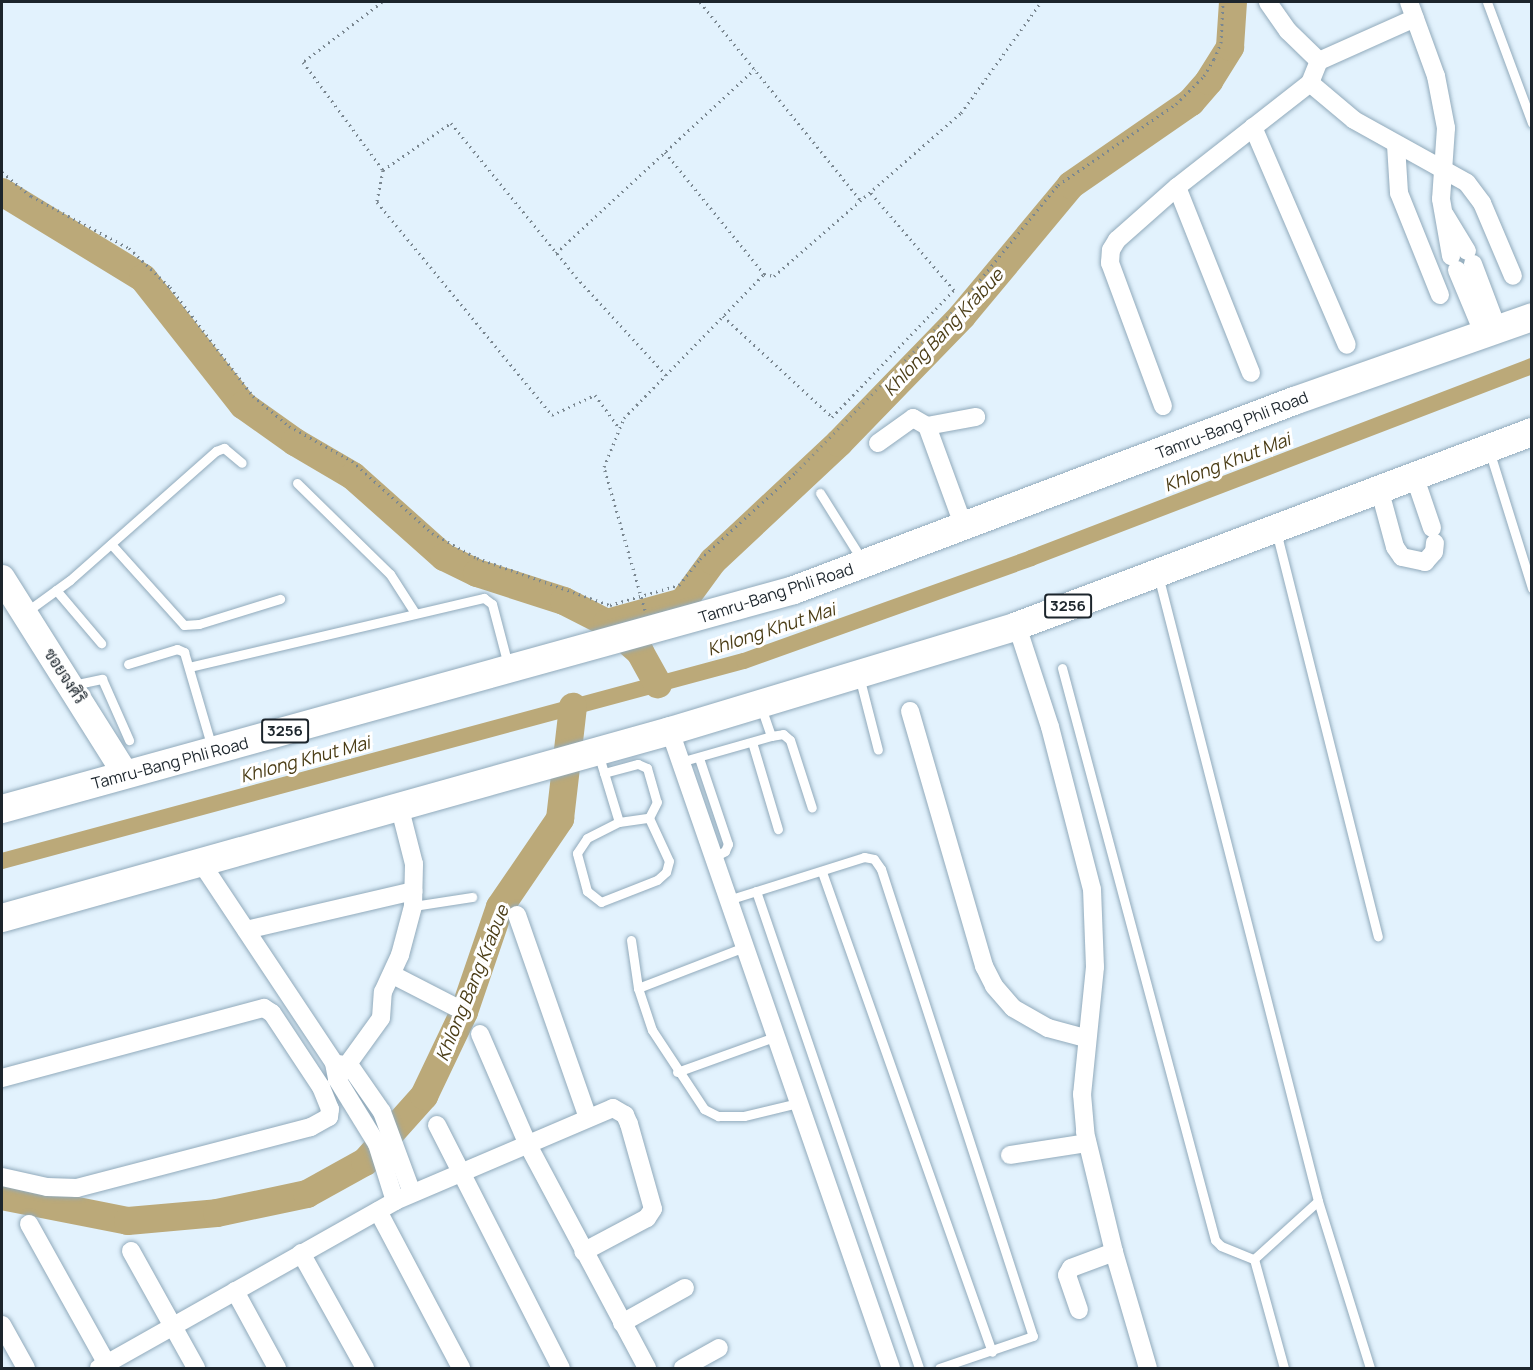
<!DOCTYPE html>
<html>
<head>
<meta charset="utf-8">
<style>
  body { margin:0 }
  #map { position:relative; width:1533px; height:1370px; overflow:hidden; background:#e2f2fd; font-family:Manrope,Sarabun,sans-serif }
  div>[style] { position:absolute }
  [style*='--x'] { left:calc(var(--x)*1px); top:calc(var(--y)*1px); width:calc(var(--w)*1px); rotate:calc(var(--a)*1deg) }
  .canal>* { height:16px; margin:-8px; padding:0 8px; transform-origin:8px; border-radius:8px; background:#bba979 }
  .river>* { height:28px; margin:-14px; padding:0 14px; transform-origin:14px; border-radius:14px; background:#bba979 }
  .path>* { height:3px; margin-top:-1.5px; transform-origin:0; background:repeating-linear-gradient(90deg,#7a8790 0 1.5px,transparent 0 6px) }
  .roads { filter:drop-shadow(0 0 2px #91aabb) drop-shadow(0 0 2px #91aabb) }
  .lane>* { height:9px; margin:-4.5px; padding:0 4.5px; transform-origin:4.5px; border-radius:4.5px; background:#fff }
  .street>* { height:18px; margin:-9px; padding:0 9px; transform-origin:9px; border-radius:9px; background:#fff }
  .secondary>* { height:26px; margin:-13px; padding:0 13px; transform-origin:13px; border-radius:13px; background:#fff }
  .primary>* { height:28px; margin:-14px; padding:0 14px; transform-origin:14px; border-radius:14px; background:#fff }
  .path-bridge>* { height:3px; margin-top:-1.5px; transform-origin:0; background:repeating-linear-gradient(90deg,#7a8790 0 1.5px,transparent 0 6px) }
  span { translate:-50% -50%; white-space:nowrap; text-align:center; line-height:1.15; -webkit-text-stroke:6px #fff; paint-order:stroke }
  .shield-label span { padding:2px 4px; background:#fff; border:2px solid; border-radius:4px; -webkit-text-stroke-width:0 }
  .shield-label { font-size:15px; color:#1c252c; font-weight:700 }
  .street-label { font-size:16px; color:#1c252c }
  .water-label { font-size:18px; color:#4b3d16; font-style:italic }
  .frame { position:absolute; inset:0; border:3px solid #1c252c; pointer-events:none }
</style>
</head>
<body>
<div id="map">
  <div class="canal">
    <i style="--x:2;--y:861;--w:768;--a:-15.09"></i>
    <i style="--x:744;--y:661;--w:305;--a:-19.7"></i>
    <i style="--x:1031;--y:558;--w:537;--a:-20.97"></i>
  </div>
  <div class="river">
    <i style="--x:2;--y:192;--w:165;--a:31.4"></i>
    <i style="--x:143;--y:278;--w:162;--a:51.8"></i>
    <i style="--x:243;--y:405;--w:64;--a:35.4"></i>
    <i style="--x:295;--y:442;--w:67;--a:30.4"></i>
    <i style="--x:353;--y:476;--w:122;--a:41.7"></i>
    <i style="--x:444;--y:557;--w:37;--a:26"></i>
    <i style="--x:477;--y:573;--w:91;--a:17.8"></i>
    <i style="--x:564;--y:601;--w:48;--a:27.1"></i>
    <i style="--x:607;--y:623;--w:44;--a:41.3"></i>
    <i style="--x:640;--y:652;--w:37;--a:61"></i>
    <i style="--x:607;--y:623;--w:79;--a:-15.4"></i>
    <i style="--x:683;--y:602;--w:51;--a:-53.8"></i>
    <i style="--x:713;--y:561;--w:173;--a:-43.1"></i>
    <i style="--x:839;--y:443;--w:177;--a:-45.9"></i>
    <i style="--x:962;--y:316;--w:170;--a:-50.2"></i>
    <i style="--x:1071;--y:185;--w:146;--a:-34.7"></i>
    <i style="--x:1191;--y:102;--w:28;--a:-49"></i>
    <i style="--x:1209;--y:81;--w:40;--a:-58"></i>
    <i style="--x:1230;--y:47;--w:45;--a:-86.2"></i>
    <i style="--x:2;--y:1196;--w:128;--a:11.2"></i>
    <i style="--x:128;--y:1221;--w:89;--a:-5.1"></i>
    <i style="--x:217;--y:1213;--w:92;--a:-11.9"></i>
    <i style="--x:307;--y:1194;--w:66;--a:-28.9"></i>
    <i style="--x:365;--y:1162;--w:89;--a:-48.2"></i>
    <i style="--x:424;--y:1096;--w:93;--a:-64.5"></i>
    <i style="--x:464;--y:1012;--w:111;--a:-71.1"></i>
    <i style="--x:500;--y:907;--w:107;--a:-55.7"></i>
    <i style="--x:560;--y:819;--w:113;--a:-83.4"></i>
  </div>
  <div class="path">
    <i style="--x:382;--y:2;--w:99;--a:142.8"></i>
    <i style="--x:303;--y:62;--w:134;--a:53.5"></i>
    <i style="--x:383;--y:170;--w:83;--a:-34.7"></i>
    <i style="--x:451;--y:123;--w:198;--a:50.9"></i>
    <i style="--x:576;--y:277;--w:133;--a:47.4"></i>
    <i style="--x:700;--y:2;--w:256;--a:51"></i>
    <i style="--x:665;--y:152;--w:157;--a:50.9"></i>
    <i style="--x:383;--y:170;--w:33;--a:101"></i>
    <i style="--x:377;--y:202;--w:276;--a:50.6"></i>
    <i style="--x:552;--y:415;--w:47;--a:-24.9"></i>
    <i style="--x:595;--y:395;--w:42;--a:53.7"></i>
    <i style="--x:556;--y:253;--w:271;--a:-42.8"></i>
    <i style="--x:723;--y:316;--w:149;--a:42.8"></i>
    <i style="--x:832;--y:417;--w:176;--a:-46.2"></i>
    <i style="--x:954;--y:290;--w:128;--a:-130.6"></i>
    <i style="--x:645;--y:610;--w:149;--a:-106"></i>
    <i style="--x:604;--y:467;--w:53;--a:-67.8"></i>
    <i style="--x:624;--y:418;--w:201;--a:-45.8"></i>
    <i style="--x:764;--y:274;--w:10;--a:11"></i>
    <i style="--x:774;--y:276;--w:248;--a:-41.1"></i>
    <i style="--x:961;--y:113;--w:137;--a:-54.2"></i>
  </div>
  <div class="roads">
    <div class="lane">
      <i style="--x:1487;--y:2;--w:129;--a:69.6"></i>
      <i style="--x:1489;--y:450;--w:145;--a:72.7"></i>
      <i style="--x:297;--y:483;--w:130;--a:44.4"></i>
      <i style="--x:390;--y:574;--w:46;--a:57.3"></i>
      <i style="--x:820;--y:493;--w:79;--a:57.9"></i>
      <i style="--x:1276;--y:531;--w:418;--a:75.9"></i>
      <i style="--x:111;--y:544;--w:109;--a:48"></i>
      <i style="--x:184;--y:625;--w:15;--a:-4"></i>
      <i style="--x:199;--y:624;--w:85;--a:-17.2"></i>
      <i style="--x:1158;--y:575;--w:646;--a:75.66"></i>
      <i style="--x:1318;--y:1201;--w:175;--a:72.7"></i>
      <i style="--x:56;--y:590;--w:70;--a:49.7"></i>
      <i style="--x:26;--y:612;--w:54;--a:-36"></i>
      <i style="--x:70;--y:580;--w:195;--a:-41.5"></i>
      <i style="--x:216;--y:451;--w:9;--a:-21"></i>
      <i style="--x:224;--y:448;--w:23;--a:40"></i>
      <i style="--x:128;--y:664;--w:51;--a:-17"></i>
      <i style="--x:177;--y:649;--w:8;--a:23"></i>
      <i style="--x:184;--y:652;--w:100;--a:73.7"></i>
      <i style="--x:189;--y:667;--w:303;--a:-13.2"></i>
      <i style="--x:484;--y:598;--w:10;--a:37"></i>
      <i style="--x:492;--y:604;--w:63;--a:75.3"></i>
      <i style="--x:1062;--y:668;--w:592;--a:75.02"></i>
      <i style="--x:1215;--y:1240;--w:8;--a:45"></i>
      <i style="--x:1221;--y:1246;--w:35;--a:22"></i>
      <i style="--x:1254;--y:1259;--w:113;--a:74.6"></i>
      <i style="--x:859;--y:676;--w:76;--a:75.6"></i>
      <i style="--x:73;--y:685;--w:30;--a:-12"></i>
      <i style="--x:102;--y:679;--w:67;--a:66.1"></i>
      <i style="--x:771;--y:736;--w:12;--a:-9"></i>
      <i style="--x:783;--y:734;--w:9;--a:41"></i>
      <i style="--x:790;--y:740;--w:71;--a:72.1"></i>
      <i style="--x:752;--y:742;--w:91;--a:73.4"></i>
      <i style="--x:598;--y:753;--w:72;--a:73.1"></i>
      <i style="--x:619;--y:822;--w:30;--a:-8"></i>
      <i style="--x:649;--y:818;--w:47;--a:65.1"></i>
      <i style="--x:669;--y:861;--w:11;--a:105"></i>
      <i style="--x:666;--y:872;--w:12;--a:138"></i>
      <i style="--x:657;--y:880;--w:60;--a:158.6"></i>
      <i style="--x:601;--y:902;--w:18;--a:-142"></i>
      <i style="--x:587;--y:891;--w:39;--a:-105"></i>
      <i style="--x:577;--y:853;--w:18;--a:-56"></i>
      <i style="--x:587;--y:838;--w:36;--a:-27"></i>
      <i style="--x:699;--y:758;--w:91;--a:71.4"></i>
      <i style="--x:728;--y:844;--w:8;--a:113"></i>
      <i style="--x:725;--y:851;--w:14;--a:150"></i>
      <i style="--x:680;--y:762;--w:95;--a:-15.9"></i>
      <i style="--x:771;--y:736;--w:31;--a:-109"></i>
      <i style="--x:604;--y:773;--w:35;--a:-15"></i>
      <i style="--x:638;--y:764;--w:10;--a:24"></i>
      <i style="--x:647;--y:768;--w:35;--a:74"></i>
      <i style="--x:657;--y:802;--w:18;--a:117"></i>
      <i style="--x:822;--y:872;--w:509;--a:70.5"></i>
      <i style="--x:756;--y:891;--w:504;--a:71.13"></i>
      <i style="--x:728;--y:900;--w:143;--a:-17.5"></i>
      <i style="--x:864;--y:857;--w:10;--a:11"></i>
      <i style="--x:874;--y:859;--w:12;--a:55"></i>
      <i style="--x:881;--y:869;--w:491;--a:72"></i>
      <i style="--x:1033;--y:1336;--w:99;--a:161.2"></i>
      <i style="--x:413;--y:906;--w:60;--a:-8.7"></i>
      <i style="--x:631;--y:940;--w:49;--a:81.7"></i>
      <i style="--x:638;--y:988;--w:44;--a:71.6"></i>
      <i style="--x:652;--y:1030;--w:95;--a:56.6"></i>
      <i style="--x:704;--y:1109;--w:16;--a:27"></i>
      <i style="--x:718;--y:1116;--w:26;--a:0"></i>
      <i style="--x:744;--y:1116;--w:56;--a:-13.5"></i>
      <i style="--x:638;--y:988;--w:114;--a:-21.1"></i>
      <i style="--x:677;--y:1072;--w:103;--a:-19.8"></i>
      <i style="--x:1254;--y:1259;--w:86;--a:-42.2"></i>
    </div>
    <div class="street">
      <i style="--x:1409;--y:2;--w:79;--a:70"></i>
      <i style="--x:1436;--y:76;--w:53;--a:79.1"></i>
      <i style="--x:1446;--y:128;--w:71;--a:94"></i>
      <i style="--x:1441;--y:199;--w:58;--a:80"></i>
      <i style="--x:1319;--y:61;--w:105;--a:-24.1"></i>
      <i style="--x:1310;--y:83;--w:57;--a:40.1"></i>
      <i style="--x:1354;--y:120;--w:129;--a:29.1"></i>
      <i style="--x:1467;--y:183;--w:25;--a:53"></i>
      <i style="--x:1482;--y:203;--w:79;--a:67"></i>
      <i style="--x:1253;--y:127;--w:237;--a:66.7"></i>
      <i style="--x:1396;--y:145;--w:48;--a:86.4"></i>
      <i style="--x:1399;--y:193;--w:110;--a:68.1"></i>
      <i style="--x:1177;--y:187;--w:200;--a:68.3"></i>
      <i style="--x:1445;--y:215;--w:42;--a:58.6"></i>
      <i style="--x:1473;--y:264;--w:71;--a:69.3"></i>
      <i style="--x:1457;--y:270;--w:70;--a:67.4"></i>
      <i style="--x:1163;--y:406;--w:153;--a:-110.3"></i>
      <i style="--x:1110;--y:263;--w:13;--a:-86"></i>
      <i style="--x:1111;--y:250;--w:12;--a:-59"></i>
      <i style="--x:1117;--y:240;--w:80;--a:-41.5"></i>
      <i style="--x:1177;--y:187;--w:169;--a:-38"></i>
      <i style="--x:1310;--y:83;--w:24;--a:-68"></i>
      <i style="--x:1319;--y:61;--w:43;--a:-135.9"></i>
      <i style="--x:1288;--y:31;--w:35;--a:-125"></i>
      <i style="--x:927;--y:426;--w:108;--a:69.9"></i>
      <i style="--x:878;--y:443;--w:43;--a:-35.5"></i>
      <i style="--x:913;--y:418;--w:16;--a:30"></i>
      <i style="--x:927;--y:426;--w:50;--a:-10.4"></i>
      <i style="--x:1414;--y:475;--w:56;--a:71.2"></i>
      <i style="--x:1379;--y:488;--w:61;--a:74.8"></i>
      <i style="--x:1395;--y:547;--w:12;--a:55"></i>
      <i style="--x:1402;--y:557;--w:24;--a:12"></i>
      <i style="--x:1425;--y:562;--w:13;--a:-48"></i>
      <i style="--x:1434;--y:552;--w:9;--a:-84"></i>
      <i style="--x:1017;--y:626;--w:106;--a:71.9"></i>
      <i style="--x:1050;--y:727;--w:167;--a:75.5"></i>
      <i style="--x:1092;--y:889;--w:78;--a:87.8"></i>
      <i style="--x:1095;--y:967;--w:128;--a:95.8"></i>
      <i style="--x:1082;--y:1094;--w:38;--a:85"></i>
      <i style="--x:1085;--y:1132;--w:123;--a:76.4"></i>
      <i style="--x:1114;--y:1252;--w:121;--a:73.7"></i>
      <i style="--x:910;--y:711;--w:266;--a:73.8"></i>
      <i style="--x:984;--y:966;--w:22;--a:63"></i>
      <i style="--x:994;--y:986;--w:29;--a:49"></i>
      <i style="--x:1013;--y:1008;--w:40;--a:29.7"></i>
      <i style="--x:1048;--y:1028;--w:39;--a:15"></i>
      <i style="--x:670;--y:731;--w:674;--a:70.87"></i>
      <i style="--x:200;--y:861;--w:242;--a:56.4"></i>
      <i style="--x:334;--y:1063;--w:16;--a:79"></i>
      <i style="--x:337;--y:1079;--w:76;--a:58.4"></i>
      <i style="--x:377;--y:1144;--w:60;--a:72.5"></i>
      <i style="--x:517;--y:915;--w:215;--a:70.7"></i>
      <i style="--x:246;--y:930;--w:172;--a:-13.1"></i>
      <i style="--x:393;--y:975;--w:70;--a:27.3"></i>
      <i style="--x:480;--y:1034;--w:121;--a:66.6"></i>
      <i style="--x:528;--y:1145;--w:253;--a:61.9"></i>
      <i style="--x:339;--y:1064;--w:11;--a:10"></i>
      <i style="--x:350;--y:1066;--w:56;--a:55.2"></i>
      <i style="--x:382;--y:1112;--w:86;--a:69.7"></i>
      <i style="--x:2;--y:1078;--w:271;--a:-15"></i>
      <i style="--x:264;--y:1008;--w:9;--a:32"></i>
      <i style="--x:272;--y:1013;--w:89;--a:56.5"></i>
      <i style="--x:321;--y:1087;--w:24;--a:68"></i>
      <i style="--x:330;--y:1109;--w:8;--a:97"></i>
      <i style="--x:329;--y:1117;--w:21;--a:151"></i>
      <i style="--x:311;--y:1127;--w:242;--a:165.4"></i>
      <i style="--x:77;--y:1188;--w:30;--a:-178"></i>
      <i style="--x:47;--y:1187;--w:46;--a:-167.5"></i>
      <i style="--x:337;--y:1079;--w:75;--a:-54.2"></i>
      <i style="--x:381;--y:1018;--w:26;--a:-86"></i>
      <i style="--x:383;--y:992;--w:41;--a:-65.3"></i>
      <i style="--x:400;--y:955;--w:51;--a:-75.1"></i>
      <i style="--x:413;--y:906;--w:42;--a:-88.6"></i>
      <i style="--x:414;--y:864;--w:61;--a:-104.3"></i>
      <i style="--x:437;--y:1125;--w:273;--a:63"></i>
      <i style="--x:1010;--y:1155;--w:78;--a:-8.9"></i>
      <i style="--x:378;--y:1211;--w:178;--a:62.1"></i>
      <i style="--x:29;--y:1224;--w:165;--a:60.9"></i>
      <i style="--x:131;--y:1251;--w:134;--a:60.9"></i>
      <i style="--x:301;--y:1253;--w:132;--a:60.9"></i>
      <i style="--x:235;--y:1291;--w:88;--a:61.4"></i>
      <i style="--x:1079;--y:1310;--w:37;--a:-109"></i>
      <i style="--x:1067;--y:1275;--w:8;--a:-60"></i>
      <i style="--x:1071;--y:1268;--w:46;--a:-20.4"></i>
      <i style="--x:622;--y:1323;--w:72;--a:-29.1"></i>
      <i style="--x:2;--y:1325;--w:49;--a:60.8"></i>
      <i style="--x:99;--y:1368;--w:340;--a:-29.4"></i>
      <i style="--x:395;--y:1201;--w:237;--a:-23.1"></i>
      <i style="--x:613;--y:1108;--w:14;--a:30"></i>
      <i style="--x:625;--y:1115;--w:10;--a:66"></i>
      <i style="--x:629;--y:1124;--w:88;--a:74.2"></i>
      <i style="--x:653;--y:1209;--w:11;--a:124"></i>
      <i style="--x:647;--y:1218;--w:72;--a:152"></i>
      <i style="--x:683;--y:1368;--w:41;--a:-29.1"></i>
    </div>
    <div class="secondary">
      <i style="--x:2;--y:578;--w:233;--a:57.8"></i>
    </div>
    <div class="primary">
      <i style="--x:2;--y:809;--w:822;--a:-15.46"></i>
      <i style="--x:794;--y:590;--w:535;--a:-20.71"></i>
      <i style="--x:1294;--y:401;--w:252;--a:-19.4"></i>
      <i style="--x:2;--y:918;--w:694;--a:-15.64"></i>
      <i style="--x:670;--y:731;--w:363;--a:-16.8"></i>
      <i style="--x:1017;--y:626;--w:550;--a:-20.64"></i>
    </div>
  </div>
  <div class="path-bridge">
    <i style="--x:2;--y:172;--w:38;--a:40"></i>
    <i style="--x:31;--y:196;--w:111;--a:28"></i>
    <i style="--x:129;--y:248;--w:57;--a:43.6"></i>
    <i style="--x:170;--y:287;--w:137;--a:52.7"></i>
    <i style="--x:253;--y:396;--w:47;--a:39.8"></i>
    <i style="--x:289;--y:426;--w:72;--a:29.1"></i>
    <i style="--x:352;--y:461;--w:108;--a:42"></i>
    <i style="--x:432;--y:533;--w:51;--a:29.1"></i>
    <i style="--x:477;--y:558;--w:141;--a:19.5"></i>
    <i style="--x:610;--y:605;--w:72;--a:-16.2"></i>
    <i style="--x:679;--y:585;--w:33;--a:-51"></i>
    <i style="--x:700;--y:559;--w:130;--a:-42.2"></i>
    <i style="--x:796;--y:472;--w:236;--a:-45.7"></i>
    <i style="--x:961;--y:303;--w:153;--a:-50.6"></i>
    <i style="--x:1058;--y:185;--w:143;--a:-34.5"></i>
    <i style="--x:1176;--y:104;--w:40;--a:-45"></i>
    <i style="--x:1204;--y:76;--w:20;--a:-60"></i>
    <i style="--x:1214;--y:59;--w:17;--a:-66"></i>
    <i style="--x:1221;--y:43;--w:41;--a:-87.2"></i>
  </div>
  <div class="shield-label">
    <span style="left:1068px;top:606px">3256</span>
    <span style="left:285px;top:731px">3256</span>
  </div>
  <div class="street-label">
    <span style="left:1232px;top:425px;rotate:-21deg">Tamru-Bang Phli Road</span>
    <span style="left:776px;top:593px;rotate:-18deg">Tamru-Bang Phli Road</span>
    <span style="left:65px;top:676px;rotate:57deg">ซอยจงศิริ</span>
    <span style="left:170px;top:763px;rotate:-15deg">Tamru-Bang Phli Road</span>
  </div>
  <div class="water-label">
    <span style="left:943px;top:332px;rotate:-47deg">Khlong Bang Krabue</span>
    <span style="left:1227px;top:462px;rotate:-21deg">Khlong Khut Mai</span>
    <span style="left:771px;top:629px;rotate:-18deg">Khlong Khut Mai</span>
    <span style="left:305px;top:759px;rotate:-15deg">Khlong Khut Mai</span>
    <span style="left:472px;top:983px;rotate:-68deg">Khlong Bang Krabue</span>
  </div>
  <div class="frame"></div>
</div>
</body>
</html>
